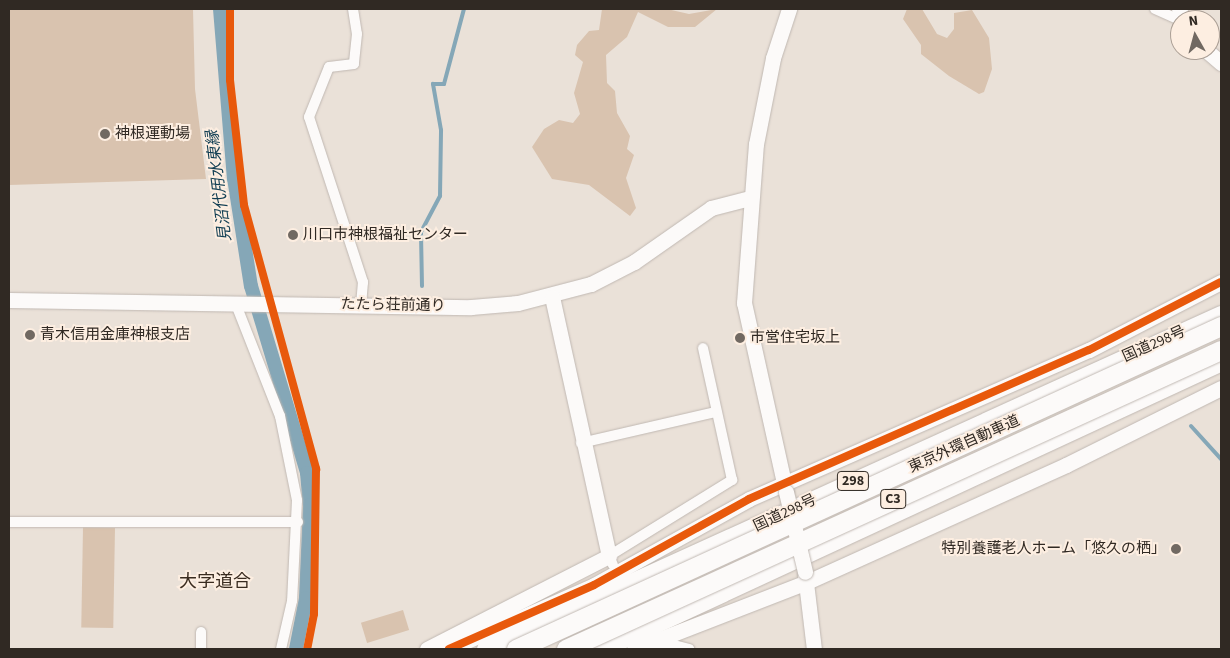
<!DOCTYPE html>
<html>
<head>
<meta charset="utf-8">
<style>
  body { margin:0 }
  #map { position:relative; width:1230px; height:658px; overflow:hidden; background:#eae1d8; font-family:"Source Sans 3","Noto Sans JP",sans-serif }
  div>[style] { position:absolute }
  [style*='--x'] { left:calc(var(--x)*1px); top:calc(var(--y)*1px); width:calc(var(--w)*1px); rotate:calc(var(--a)*1deg) }
  .green>* { inset:0; background:#d9c3af; transform-origin:0 0 }
  .stream>* { height:4px; margin:-2px; padding:0 2px; transform-origin:2px; border-radius:2px; background:#85a7b7 }
  .canal>* { height:14px; margin:-7px; padding:0 7px; transform-origin:7px; border-radius:7px; background:#85a7b7 }
  .roads { filter:drop-shadow(0 0 1px #c0b8b2) drop-shadow(0 0 1px #c0b8b2) }
  .street>* { height:10px; margin:-5px; padding:0 5px; transform-origin:5px; border-radius:5px; background:#fcfaf9 }
  .secondary>* { height:15px; margin:-7.5px; padding:0 7.5px; transform-origin:7.5px; border-radius:7.5px; background:#fcfaf9 }
  .highway>* { height:19px; margin:-9.5px; padding:0 9.5px; transform-origin:9.5px; border-radius:9.5px; background:#fcfaf9 }
  .bridges { filter:drop-shadow(0 0 1px #c0b8b2) drop-shadow(0 0 1px #c0b8b2) }
  .secondary-bridge>* { height:15px; margin:-7.5px; padding:0 7.5px; transform-origin:7.5px; border-radius:7.5px; background:#fcfaf9 }
  .highway-bridge>* { height:19px; margin:-9.5px; padding:0 9.5px; transform-origin:9.5px; border-radius:9.5px; background:#fcfaf9 }
  .cycleway>* { height:8px; margin:-4px; padding:0 4px; transform-origin:4px; border-radius:4px; background:#e8590c }
  .dots>* { width:14px; height:14px; translate:-50% -50%; box-sizing:border-box; border:2px solid #fdeee1; border-radius:50% }
  span { translate:-50% -50%; white-space:nowrap; text-align:center; line-height:1.15; -webkit-text-stroke:4px #fdeee1; paint-order:stroke }
  .shield-label span { padding:1px 4px; background:#fdeee1; border:1px solid; border-radius:4px; -webkit-text-stroke-width:0 }
  .shield-label { font-size:14px; color:#302923; font-weight:700 }
  .poi-label { font-size:15px; color:#302923 }
  .left { translate:0 -50%; text-align:left }
  .right { translate:-100% -50%; text-align:right }
  .street-label { font-size:15px; color:#302923 }
  .water-label { font-size:16px; color:#113e53; font-style:italic }
  .quarter-label { font-size:18px; color:#3a2c20 }
  .frame { position:absolute; inset:0; border:10px solid #302923; pointer-events:none }
  .north { position:absolute; left:1170px; top:10px; width:50px; height:50px; box-sizing:border-box; background:#fdeee1; border:1px solid #ab9f95; border-radius:50%; rotate:353deg; font-size:14px; font-weight:700; line-height:20px; text-align:center; color:#302923 }
  .north::after { content:''; display:block; margin:auto; width:18px; height:22px; background:#716962; clip-path:polygon(50% 0,100% 100%,50% 72%,0 100%) }
</style>
</head>
<body>
<div id="map">
  <div class="green">
    <i style="clip-path:polygon(9px 9px,193px 9px,195px 89px,206px 179px,9px 185px)"></i>
    <i style="clip-path:polygon(602px 9px,667px 9px,689px 14px,717px 9px,695px 27px,668px 27px,638px 12px,627px 37px,606px 55px,607px 83px,615px 91px,617px 113px,630px 136px,627px 149px,634px 155px,626px 178px,636px 208px,630px 216px,589px 185px,552px 179px,532px 147px,544px 129px,559px 120px,573px 123px,580px 114px,574px 93px,583px 62px,575px 55px,577px 45px,589px 31px,599px 30px)"></i>
    <i style="clip-path:polygon(907px 9px,922px 9px,937px 34px,947px 38px,954px 29px,954px 13px,972px 10px,989px 38px,992px 69px,984px 92px,979px 94px,949px 76px,921px 54px,921px 45px,903px 19px)"></i>
    <i style="left:115px;top:528px;width:100px;height:32px;rotate:91deg"></i>
    <i style="left:403px;top:610px;width:21px;height:44px;rotate:73deg"></i>
  </div>
  <div class="stream">
    <i style="--x:422;--y:286;--w:54;--a:-91.1"></i>
    <i style="--x:421;--y:232;--w:41;--a:-62.2"></i>
    <i style="--x:440;--y:196;--w:66;--a:-89.1"></i>
    <i style="--x:441;--y:130;--w:47;--a:-99.9"></i>
    <i style="--x:433;--y:84;--w:11;--a:0"></i>
    <i style="--x:444;--y:84;--w:78;--a:-75.1"></i>
    <i style="--x:1191;--y:426;--w:45;--a:47.7"></i>
  </div>
  <div class="canal">
    <i style="--x:220;--y:9;--w:170;--a:85.3"></i>
    <i style="--x:234;--y:178;--w:109;--a:81.1"></i>
    <i style="--x:251;--y:286;--w:195;--a:73.3"></i>
    <i style="--x:307;--y:473;--w:32;--a:85"></i>
    <i style="--x:310;--y:505;--w:93;--a:92.5"></i>
    <i style="--x:306;--y:598;--w:52;--a:101.1"></i>
  </div>
  <div class="roads">
    <div class="street">
      <i style="--x:353;--y:9;--w:25;--a:81"></i>
      <i style="--x:357;--y:34;--w:30;--a:96"></i>
      <i style="--x:354;--y:64;--w:25;--a:173"></i>
      <i style="--x:329;--y:67;--w:54;--a:111.8"></i>
      <i style="--x:309;--y:117;--w:174;--a:71.9"></i>
      <i style="--x:363;--y:282;--w:22;--a:95"></i>
      <i style="--x:1155;--y:9;--w:27;--a:24"></i>
      <i style="--x:235;--y:302;--w:123;--a:68.5"></i>
      <i style="--x:280;--y:416;--w:86;--a:78.6"></i>
      <i style="--x:297;--y:500;--w:101;--a:92.8"></i>
      <i style="--x:292;--y:601;--w:49;--a:102.9"></i>
      <i style="--x:581;--y:443;--w:138;--a:-13"></i>
      <i style="--x:9;--y:522;--w:289;--a:0"></i>
      <i style="--x:613;--y:565;--w:10;--a:-114"></i>
      <i style="--x:609;--y:556;--w:145;--a:-31.7"></i>
      <i style="--x:732;--y:480;--w:135;--a:-102.4"></i>
      <i style="--x:201;--y:632;--w:17;--a:90"></i>
      <i style="--x:663;--y:649;--w:12;--a:-20"></i>
      <i style="--x:674;--y:645;--w:16;--a:15"></i>
    </div>
    <div class="secondary">
      <i style="--x:1179;--y:9;--w:12;--a:70"></i>
      <i style="--x:1206;--y:50;--w:20;--a:41"></i>
      <i style="--x:9;--y:300;--w:462;--a:0.9"></i>
      <i style="--x:471;--y:307;--w:47;--a:-4.9"></i>
      <i style="--x:518;--y:303;--w:75;--a:-14.6"></i>
      <i style="--x:591;--y:284;--w:48;--a:-27.1"></i>
      <i style="--x:634;--y:262;--w:94;--a:-35"></i>
      <i style="--x:711;--y:208;--w:40;--a:-14.4"></i>
      <i style="--x:786;--y:492;--w:194;--a:-102.5"></i>
      <i style="--x:744;--y:303;--w:159;--a:-85.7"></i>
      <i style="--x:756;--y:144;--w:88;--a:-78.8"></i>
      <i style="--x:773;--y:58;--w:52;--a:-71.9"></i>
      <i style="--x:805;--y:574;--w:76;--a:83.2"></i>
      <i style="--x:427;--y:649;--w:204;--a:-27.1"></i>
      <i style="--x:609;--y:556;--w:265;--a:-102.4"></i>
      <i style="--x:449;--y:649;--w:158;--a:-23.8"></i>
      <i style="--x:594;--y:585;--w:177;--a:-29"></i>
      <i style="--x:749;--y:499;--w:371;--a:-23.7"></i>
      <i style="--x:1089;--y:350;--w:148;--a:-27.3"></i>
      <i style="--x:634;--y:649;--w:186;--a:-21.2"></i>
      <i style="--x:807;--y:582;--w:284;--a:-24.3"></i>
      <i style="--x:1066;--y:465;--w:173;--a:-26.4"></i>
    </div>
    <div class="highway">
      <i style="--x:486;--y:649;--w:807;--a:-24.44"></i>
      <i style="--x:600;--y:649;--w:685;--a:-24.88"></i>
    </div>
  </div>
  <div class="bridges">
    <div class="secondary-bridge">
      <i style="--x:786;--y:492;--w:82;--a:76.6"></i>
    </div>
    <div class="highway-bridge">
      <i style="--x:516;--y:649;--w:775;--a:-24.62"></i>
      <i style="--x:566;--y:649;--w:720;--a:-24.54"></i>
    </div>
  </div>
  <div class="cycleway">
    <i style="--x:230;--y:9;--w:71;--a:90"></i>
    <i style="--x:230;--y:80;--w:126;--a:83.6"></i>
    <i style="--x:244;--y:205;--w:274;--a:74.7"></i>
    <i style="--x:316;--y:469;--w:145;--a:90.8"></i>
    <i style="--x:314;--y:614;--w:36;--a:101"></i>
    <i style="--x:449;--y:649;--w:158;--a:-23.8"></i>
    <i style="--x:594;--y:585;--w:177;--a:-29"></i>
    <i style="--x:749;--y:499;--w:371;--a:-23.7"></i>
    <i style="--x:1089;--y:350;--w:148;--a:-27.3"></i>
  </div>
  <div class="dots">
    <i style="left:105px;top:134px;background:#716962"></i>
    <i style="left:293px;top:235px;background:#716962"></i>
    <i style="left:30px;top:335px;background:#716962"></i>
    <i style="left:740px;top:338px;background:#716962"></i>
    <i style="left:1176px;top:549px;background:#716962"></i>
  </div>
  <div class="shield-label">
    <span style="left:853px;top:481px">298</span>
    <span style="left:893px;top:499px">C3</span>
  </div>
  <div class="poi-label">
    <span class="left" style="left:115px;top:134px">神根運動場</span>
    <span class="left" style="left:303px;top:235px">川口市神根福祉センター</span>
    <span class="left" style="left:40px;top:335px">青木信用金庫神根支店</span>
    <span class="left" style="left:750px;top:338px">市営住宅坂上</span>
    <span class="right" style="left:1166px;top:549px">特別養護老人ホーム「悠久の栖」</span>
  </div>
  <div class="street-label">
    <span style="left:393px;top:305px;rotate:1deg">たたら荘前通り</span>
    <span style="left:1154px;top:344px;rotate:-24deg">国道298号</span>
    <span style="left:964px;top:444px;rotate:-24deg">東京外環自動車道</span>
    <span style="left:785px;top:513px;rotate:-25deg">国道298号</span>
  </div>
  <div class="water-label">
    <span style="left:219px;top:186px;rotate:-97deg">見沼代用水東縁</span>
  </div>
  <div class="quarter-label">
    <span style="left:215px;top:582px">大字道合</span>
  </div>
  <div class="frame"></div>
  <div class="north">N</div>
</div>
</body>
</html>
